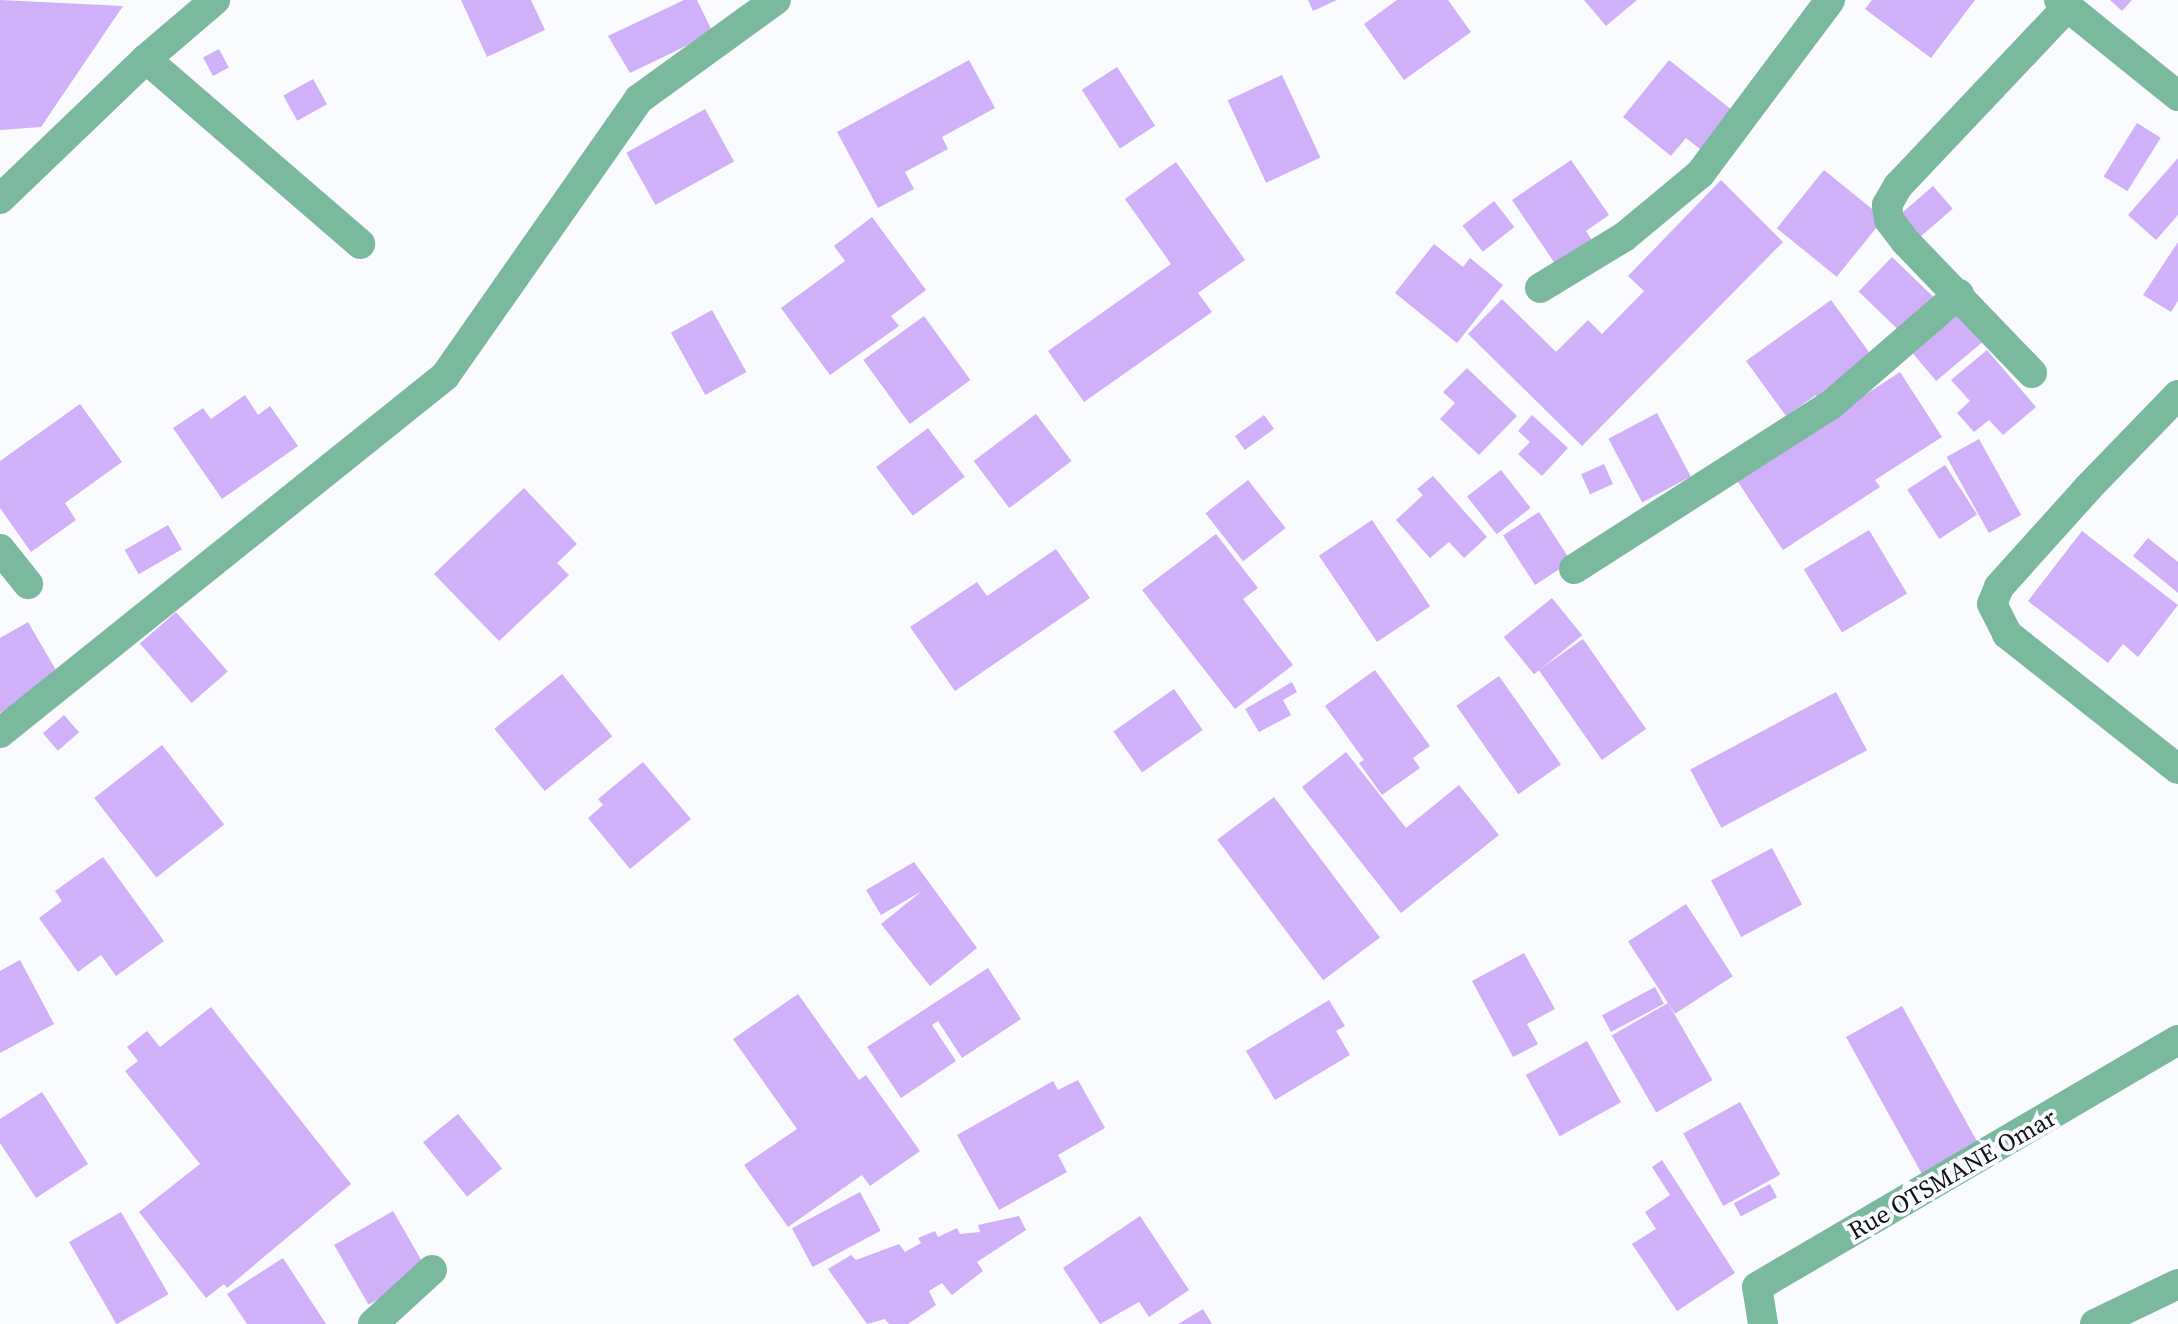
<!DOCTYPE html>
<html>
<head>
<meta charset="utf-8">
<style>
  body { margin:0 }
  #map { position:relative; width:2178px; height:1324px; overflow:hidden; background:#fafbff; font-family:"Source Serif 4",serif }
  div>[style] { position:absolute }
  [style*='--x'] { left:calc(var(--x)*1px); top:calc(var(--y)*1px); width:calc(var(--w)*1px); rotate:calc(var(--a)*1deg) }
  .building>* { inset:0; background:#d0b0f8; transform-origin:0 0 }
  .street>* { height:30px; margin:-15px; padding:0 15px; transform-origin:15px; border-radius:15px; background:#7bb99f }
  span { translate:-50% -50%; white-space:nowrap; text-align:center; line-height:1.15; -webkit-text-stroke:8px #fafbff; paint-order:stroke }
  .street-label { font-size:25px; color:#111213 }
</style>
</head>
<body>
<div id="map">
  <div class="building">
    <i style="clip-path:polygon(0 0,123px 6px,41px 127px,0 130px)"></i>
    <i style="clip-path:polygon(461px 0,531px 0,545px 30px,487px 57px)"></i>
    <i style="clip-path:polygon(684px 0,697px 0,713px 33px,630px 73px,608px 36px)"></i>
    <i style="clip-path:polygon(1308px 0,1337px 0,1313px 11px)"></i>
    <i style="clip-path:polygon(1397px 0,1448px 0,1471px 32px,1404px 80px,1364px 24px)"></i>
    <i style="clip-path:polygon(1584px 0,1637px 0,1606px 26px)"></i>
    <i style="clip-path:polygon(1872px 0,1975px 0,1931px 58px,1865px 9px)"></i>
    <i style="clip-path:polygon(2110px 0,2132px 0,2122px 11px)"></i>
    <i style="left:219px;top:49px;width:21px;height:18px;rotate:62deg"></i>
    <i style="clip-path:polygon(969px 60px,995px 108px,942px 137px,948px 149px,905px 172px,914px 189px,878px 208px,837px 132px)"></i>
    <i style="clip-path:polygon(1669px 60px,1742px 118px,1710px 157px,1686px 138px,1671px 156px,1623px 117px)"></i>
    <i style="left:1117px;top:67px;width:70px;height:42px;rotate:57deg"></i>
    <i style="left:1282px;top:75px;width:91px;height:60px;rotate:65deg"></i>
    <i style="left:313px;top:79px;width:29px;height:34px;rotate:61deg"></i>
    <i style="left:705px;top:109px;width:60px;height:90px;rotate:61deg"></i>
    <i style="left:2137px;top:123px;width:28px;height:63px;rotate:32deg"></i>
    <i style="clip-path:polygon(2178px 158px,2178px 215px,2156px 240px,2128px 215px)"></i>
    <i style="clip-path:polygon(1571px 160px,1609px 215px,1586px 231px,1598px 249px,1562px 274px,1512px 200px)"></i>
    <i style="clip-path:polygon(1176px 162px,1245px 260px,1198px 293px,1212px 312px,1084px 402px,1048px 351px,1171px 264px,1125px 199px)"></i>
    <i style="left:1824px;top:170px;width:77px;height:75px;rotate:39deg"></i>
    <i style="clip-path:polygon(1721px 180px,1783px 242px,1582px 446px,1468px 334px,1502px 299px,1556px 352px,1588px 320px,1602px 334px,1644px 291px,1628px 276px)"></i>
    <i style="left:1933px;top:186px;width:30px;height:46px;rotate:49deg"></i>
    <i style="left:1494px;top:201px;width:33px;height:40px;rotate:52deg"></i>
    <i style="clip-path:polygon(872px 217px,926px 290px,891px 316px,899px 326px,830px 375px,781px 308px,845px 261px,834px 246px)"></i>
    <i style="clip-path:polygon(2178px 242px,2178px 301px,2171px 312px,2143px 295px)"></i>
    <i style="clip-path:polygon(1434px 244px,1463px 267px,1470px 258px,1503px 285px,1457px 343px,1395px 293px)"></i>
    <i style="left:1892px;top:257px;width:63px;height:48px;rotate:44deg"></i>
    <i style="clip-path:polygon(1831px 300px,1877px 363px,1822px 403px,1816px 395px,1786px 416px,1746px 361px)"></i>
    <i style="left:1952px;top:305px;width:48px;height:61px;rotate:50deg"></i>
    <i style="left:712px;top:310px;width:71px;height:47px;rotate:61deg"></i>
    <i style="left:924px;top:316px;width:79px;height:75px;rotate:54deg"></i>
    <i style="clip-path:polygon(1987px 350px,2036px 407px,2003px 435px,1989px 420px,1974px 432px,1957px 413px,1970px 401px,1951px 380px)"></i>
    <i style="clip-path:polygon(1467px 368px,1517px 416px,1479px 455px,1440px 419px,1455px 403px,1443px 392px)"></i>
    <i style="clip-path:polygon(1900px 372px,1942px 437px,1875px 480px,1880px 487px,1783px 550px,1736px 479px)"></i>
    <i style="clip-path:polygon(245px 395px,258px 415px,270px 406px,298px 446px,222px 499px,173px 428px,203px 408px,211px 419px)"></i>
    <i style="clip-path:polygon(80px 404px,122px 462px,65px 503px,76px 520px,31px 552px,0 508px,0 461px)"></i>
    <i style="left:1657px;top:413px;width:72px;height:55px;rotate:62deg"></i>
    <i style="left:1036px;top:414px;width:59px;height:78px;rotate:53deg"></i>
    <i style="left:1264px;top:415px;width:17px;height:36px;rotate:54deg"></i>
    <i style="clip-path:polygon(1532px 415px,1568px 448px,1542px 476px,1518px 454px,1530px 442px,1518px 431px)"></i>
    <i style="left:928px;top:428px;width:61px;height:65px;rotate:53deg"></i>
    <i style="left:1979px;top:439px;width:87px;height:37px;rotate:61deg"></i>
    <i style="left:1604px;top:464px;width:22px;height:25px;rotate:66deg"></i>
    <i style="left:1945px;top:465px;width:59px;height:45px;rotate:57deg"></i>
    <i style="left:1501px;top:470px;width:48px;height:43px;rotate:52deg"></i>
    <i style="clip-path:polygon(1433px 476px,1487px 537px,1464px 558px,1449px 542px,1430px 558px,1396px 520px,1423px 495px,1417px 489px)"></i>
    <i style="left:1248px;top:480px;width:61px;height:54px;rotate:52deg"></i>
    <i style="clip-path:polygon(524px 488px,577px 544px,557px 563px,569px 575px,499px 641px,434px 574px)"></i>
    <i style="left:1539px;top:512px;width:59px;height:43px;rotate:57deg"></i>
    <i style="left:1372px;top:520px;width:104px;height:64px;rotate:56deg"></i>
    <i style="left:168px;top:525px;width:28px;height:50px;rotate:60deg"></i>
    <i style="left:1869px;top:530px;width:74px;height:76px;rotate:59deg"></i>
    <i style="clip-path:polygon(2082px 531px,2178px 605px,2138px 657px,2123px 644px,2108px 663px,2028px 601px)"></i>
    <i style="clip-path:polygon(1216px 534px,1258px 588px,1243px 599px,1293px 665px,1235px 709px,1142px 590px)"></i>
    <i style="clip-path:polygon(2148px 538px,2178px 562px,2178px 593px,2133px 556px)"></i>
    <i style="clip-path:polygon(1056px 549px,1090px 598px,955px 691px,910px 627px,977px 582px,987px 596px)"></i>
    <i style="left:1552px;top:598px;width:48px;height:62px;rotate:51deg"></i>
    <i style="left:176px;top:612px;width:79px;height:48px;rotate:49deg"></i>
    <i style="clip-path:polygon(28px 622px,60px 677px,0 713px,0 638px)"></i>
    <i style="left:1583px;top:639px;width:110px;height:54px;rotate:55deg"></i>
    <i style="clip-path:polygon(1375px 670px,1430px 746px,1413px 758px,1420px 768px,1382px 795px,1359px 763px,1364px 760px,1325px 706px)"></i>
    <i style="left:562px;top:674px;width:80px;height:87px;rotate:51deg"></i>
    <i style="left:1499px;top:676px;width:108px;height:52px;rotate:55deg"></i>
    <i style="clip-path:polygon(1292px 682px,1297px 692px,1283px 700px,1291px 715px,1259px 732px,1245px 709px)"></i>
    <i style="left:1174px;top:689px;width:50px;height:74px;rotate:55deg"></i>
    <i style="left:1836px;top:692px;width:66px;height:165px;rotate:62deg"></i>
    <i style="left:64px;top:715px;width:23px;height:28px;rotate:49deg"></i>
    <i style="left:162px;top:745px;width:101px;height:86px;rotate:52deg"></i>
    <i style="clip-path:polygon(1346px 752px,1406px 828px,1459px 785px,1499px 835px,1401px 913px,1302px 787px)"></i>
    <i style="clip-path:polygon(643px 762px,691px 819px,630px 869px,588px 818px,603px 805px,598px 799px)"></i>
    <i style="left:1274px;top:797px;width:176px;height:71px;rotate:53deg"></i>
    <i style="left:1772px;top:848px;width:64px;height:69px;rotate:62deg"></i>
    <i style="clip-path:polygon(103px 857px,164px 941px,116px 976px,101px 955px,78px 972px,39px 918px,62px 901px,55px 891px)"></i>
    <i style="clip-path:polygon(914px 862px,977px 948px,930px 986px,881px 924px,922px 891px,881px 915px,866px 890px)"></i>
    <i style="left:1686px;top:904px;width:86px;height:69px;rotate:57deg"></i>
    <i style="clip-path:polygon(1524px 953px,1555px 1009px,1527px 1024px,1538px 1044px,1513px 1057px,1472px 981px)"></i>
    <i style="clip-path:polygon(20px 960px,54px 1024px,0 1053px,0 971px)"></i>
    <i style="clip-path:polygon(988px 968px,1021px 1019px,962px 1058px,938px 1021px,932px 1025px,956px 1061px,901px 1098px,867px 1047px)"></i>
    <i style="left:1655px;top:987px;width:19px;height:60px;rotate:62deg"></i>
    <i style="clip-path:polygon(798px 994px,859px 1080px,866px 1075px,920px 1151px,870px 1186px,862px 1175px,788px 1227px,744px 1165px,797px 1129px,733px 1039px)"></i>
    <i style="clip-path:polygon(1329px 1000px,1345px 1026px,1336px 1031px,1350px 1055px,1275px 1100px,1246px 1051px)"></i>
    <i style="left:1668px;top:1003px;width:89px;height:65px;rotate:60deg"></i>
    <i style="left:1902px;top:1006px;width:156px;height:64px;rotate:61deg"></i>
    <i style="clip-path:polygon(211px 1007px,351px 1184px,227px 1288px,224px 1284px,206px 1298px,139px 1212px,200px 1164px,125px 1071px,138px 1061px,127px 1047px,147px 1031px,160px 1047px)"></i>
    <i style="left:1587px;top:1041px;width:70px;height:70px;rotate:61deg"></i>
    <i style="clip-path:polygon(1078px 1080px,1105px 1128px,1058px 1155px,1067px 1172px,999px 1210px,957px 1135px,1053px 1081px,1058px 1090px)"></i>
    <i style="clip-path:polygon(42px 1092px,88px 1164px,36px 1198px,0 1143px,0 1119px)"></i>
    <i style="left:1740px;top:1102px;width:83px;height:65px;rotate:61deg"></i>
    <i style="left:458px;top:1114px;width:70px;height:45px;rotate:51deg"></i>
    <i style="clip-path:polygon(1662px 1160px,1735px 1273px,1677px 1311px,1632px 1244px,1656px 1229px,1645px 1212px,1670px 1195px,1652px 1167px)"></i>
    <i style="left:1770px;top:1184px;width:15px;height:41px;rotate:62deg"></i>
    <i style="left:860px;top:1192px;width:44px;height:77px;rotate:62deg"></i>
    <i style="left:393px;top:1211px;width:69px;height:68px;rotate:60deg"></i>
    <i style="left:121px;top:1212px;width:95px;height:60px;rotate:60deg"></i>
    <i style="clip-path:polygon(1019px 1216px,1026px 1230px,977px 1262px,983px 1271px,952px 1295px,942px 1283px,929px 1291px,936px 1305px,908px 1324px,889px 1324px,885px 1319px,867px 1324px,828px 1269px,851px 1255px,856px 1260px,899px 1244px,905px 1252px,921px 1243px,918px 1238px,935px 1231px,938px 1237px,957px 1228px,960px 1234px,980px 1232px,978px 1225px)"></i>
    <i style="clip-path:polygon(1140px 1216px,1189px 1290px,1149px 1317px,1139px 1302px,1100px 1324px,1063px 1268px)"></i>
    <i style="clip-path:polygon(283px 1258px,326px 1324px,247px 1324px,227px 1294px)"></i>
    <i style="clip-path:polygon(1203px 1309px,1212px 1324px,1178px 1324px)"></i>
  </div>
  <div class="street">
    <i style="--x:2059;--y:0;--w:153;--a:38.9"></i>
    <i style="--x:146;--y:59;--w:91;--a:-40.5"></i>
    <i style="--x:0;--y:199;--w:202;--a:-43.8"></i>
    <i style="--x:146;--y:59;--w:283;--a:40.8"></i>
    <i style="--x:1540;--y:288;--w:98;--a:-31.3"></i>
    <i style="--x:1624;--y:237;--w:99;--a:-39.7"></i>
    <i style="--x:1700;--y:174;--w:217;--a:-53.2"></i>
    <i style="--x:2032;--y:373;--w:183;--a:-133.9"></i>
    <i style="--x:1905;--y:241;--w:26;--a:-127"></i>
    <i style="--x:1889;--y:220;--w:15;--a:-98"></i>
    <i style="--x:1887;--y:205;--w:22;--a:-60"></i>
    <i style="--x:1898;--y:186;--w:246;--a:-46.6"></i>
    <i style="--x:2178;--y:395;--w:129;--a:134.1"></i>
    <i style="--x:2088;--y:488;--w:133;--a:132"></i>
    <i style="--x:1999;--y:587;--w:18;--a:112"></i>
    <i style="--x:1992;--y:604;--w:34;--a:63"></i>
    <i style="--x:2007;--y:634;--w:218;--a:38.3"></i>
    <i style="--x:0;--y:549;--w:45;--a:51.3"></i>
    <i style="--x:1574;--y:569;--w:306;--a:-32.6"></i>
    <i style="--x:1832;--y:404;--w:168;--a:-40.9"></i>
    <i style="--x:0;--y:733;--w:571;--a:-38.74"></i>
    <i style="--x:445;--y:376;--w:338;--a:-55"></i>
    <i style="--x:639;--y:99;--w:169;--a:-35.9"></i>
    <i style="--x:373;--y:1324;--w:80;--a:-42.5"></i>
    <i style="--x:1763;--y:1324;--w:37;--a:-99"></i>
    <i style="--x:1757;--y:1287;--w:488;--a:-30.4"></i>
    <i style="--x:2095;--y:1324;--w:92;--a:-25.7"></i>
  </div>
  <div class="street-label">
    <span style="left:1952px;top:1174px;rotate:-30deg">Rue OTSMANE Omar</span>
  </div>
</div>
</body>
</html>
